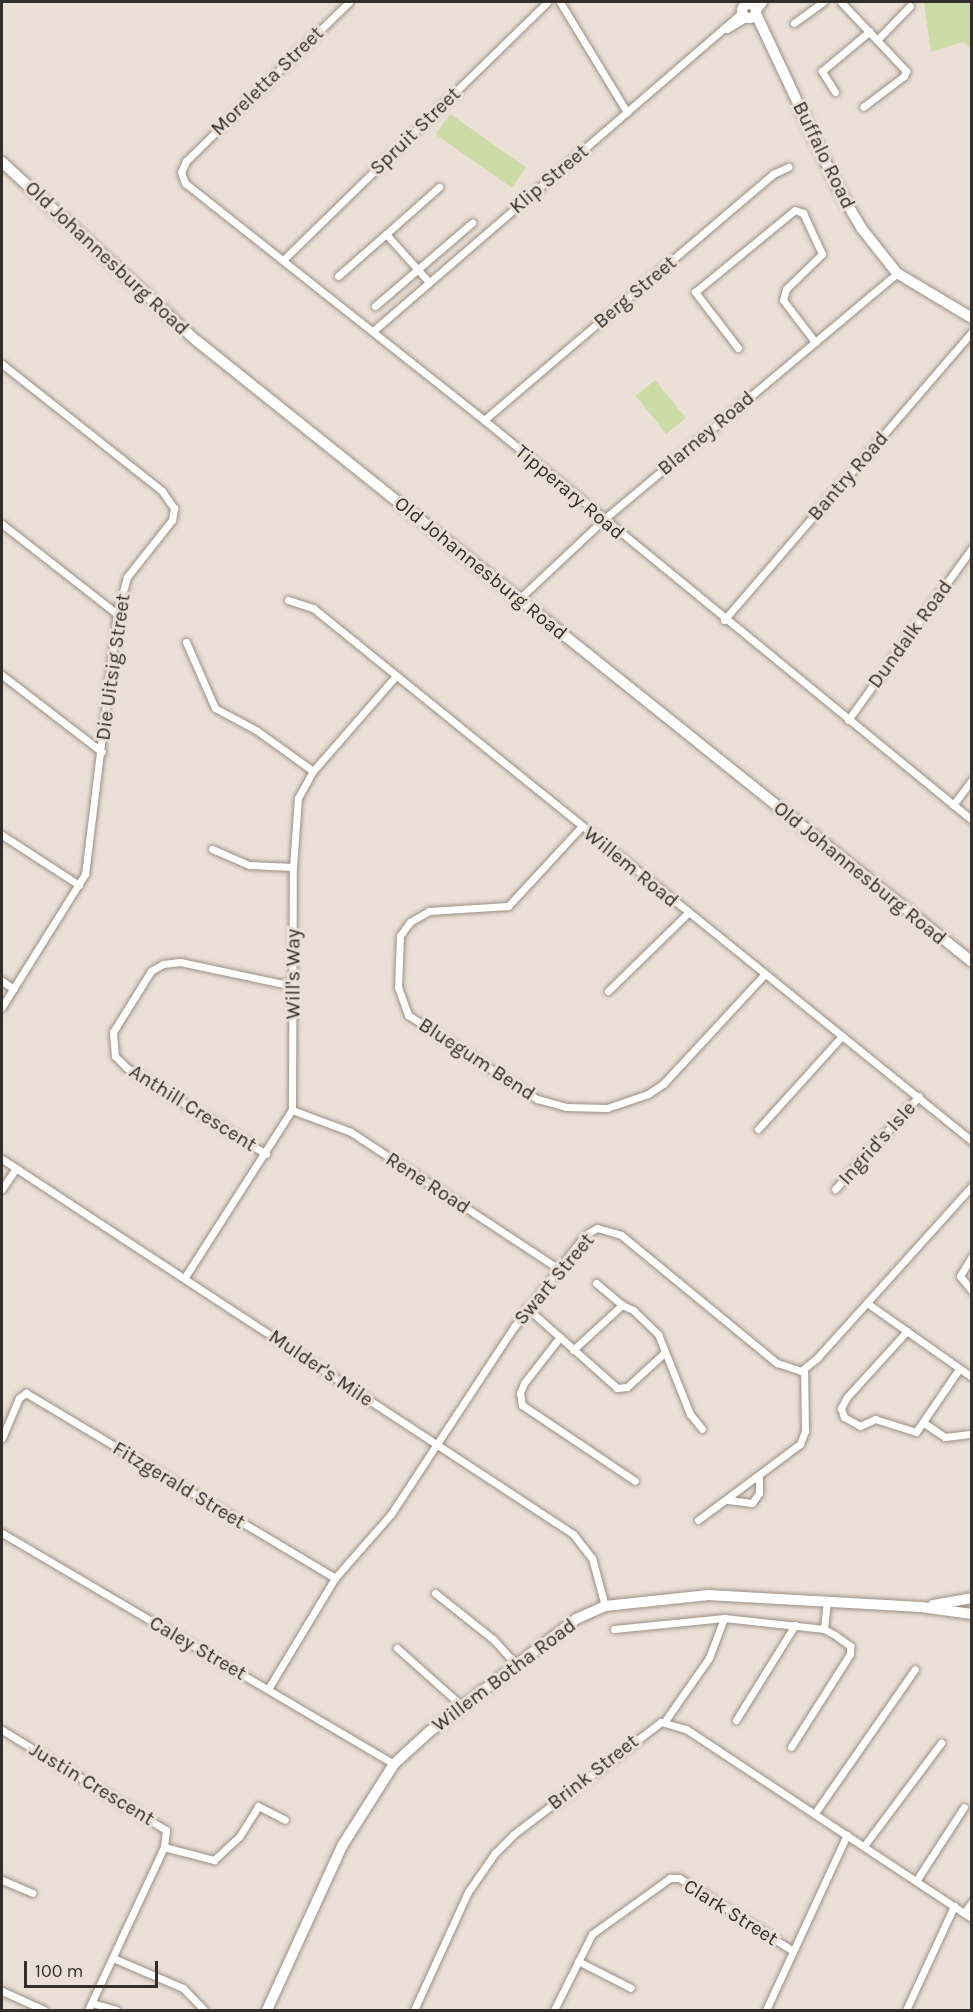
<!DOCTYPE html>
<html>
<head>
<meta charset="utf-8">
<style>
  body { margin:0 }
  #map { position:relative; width:973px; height:2012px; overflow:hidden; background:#ebe0d6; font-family:Karla,sans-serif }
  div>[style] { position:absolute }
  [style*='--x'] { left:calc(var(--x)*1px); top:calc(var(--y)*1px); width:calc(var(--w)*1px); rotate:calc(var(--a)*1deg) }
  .green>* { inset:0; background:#cddba9; transform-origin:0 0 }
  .roads { filter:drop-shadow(0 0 2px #9a9087) drop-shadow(0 0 2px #9a9087) }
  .street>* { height:7px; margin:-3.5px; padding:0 3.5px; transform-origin:3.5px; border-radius:3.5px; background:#fff }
  .secondary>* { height:10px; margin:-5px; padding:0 5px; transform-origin:5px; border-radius:5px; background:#fff }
  .secondary>.ring { margin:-5px; padding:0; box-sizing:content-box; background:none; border:10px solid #fff; border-radius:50% }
  span { translate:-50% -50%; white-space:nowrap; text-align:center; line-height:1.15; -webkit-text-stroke:6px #ebe0d6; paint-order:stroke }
  .street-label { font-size:20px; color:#322e2b }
  .frame { position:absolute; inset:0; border:3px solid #322e2b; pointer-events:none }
  .scale { position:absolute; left:24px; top:1961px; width:134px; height:27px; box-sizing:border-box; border:3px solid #322e2b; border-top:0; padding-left:8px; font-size:18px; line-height:21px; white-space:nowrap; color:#322e2b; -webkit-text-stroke:4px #ebe0d6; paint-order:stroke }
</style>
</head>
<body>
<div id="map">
  <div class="green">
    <i style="clip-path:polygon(924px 2px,971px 2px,971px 48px,962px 42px,931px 52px)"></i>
    <i style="left:450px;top:114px;width:93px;height:25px;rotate:35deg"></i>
    <i style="left:655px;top:380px;width:49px;height:25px;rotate:51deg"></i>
  </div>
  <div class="roads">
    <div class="street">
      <i style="--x:349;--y:2;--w:228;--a:135.7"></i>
      <i style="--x:186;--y:161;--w:12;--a:114"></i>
      <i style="--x:181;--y:172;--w:12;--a:70"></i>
      <i style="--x:185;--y:183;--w:382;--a:38.4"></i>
      <i style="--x:484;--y:420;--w:631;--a:39.34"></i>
      <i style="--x:560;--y:2;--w:129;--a:58.7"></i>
      <i style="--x:841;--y:2;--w:95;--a:46.7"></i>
      <i style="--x:906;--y:71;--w:5;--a:112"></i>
      <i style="--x:904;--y:76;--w:51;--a:142.9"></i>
      <i style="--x:753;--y:5;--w:5;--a:-37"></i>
      <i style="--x:756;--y:11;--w:11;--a:-52"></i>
      <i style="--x:794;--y:23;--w:36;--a:-36"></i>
      <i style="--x:727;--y:29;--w:23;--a:-31"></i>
      <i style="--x:878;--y:39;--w:46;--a:-45.9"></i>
      <i style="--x:835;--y:92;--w:25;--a:-122"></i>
      <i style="--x:822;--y:71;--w:62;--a:-39.8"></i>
      <i style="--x:386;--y:234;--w:71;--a:-41.6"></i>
      <i style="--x:283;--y:260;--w:369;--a:-44.3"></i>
      <i style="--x:338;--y:276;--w:64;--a:-41.2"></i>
      <i style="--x:386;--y:234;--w:63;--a:48.2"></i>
      <i style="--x:375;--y:306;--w:128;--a:-40.6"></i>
      <i style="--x:373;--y:331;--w:489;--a:-40.8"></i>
      <i style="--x:738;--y:348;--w:71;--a:-127.5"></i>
      <i style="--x:695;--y:292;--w:129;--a:-39.4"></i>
      <i style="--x:795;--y:210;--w:9;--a:21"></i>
      <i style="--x:803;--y:213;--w:45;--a:65.1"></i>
      <i style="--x:822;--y:254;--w:50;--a:135.8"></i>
      <i style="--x:786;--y:289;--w:11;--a:105"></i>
      <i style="--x:783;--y:300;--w:53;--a:52.7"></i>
      <i style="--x:2;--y:364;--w:204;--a:38.4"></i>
      <i style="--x:162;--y:491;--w:21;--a:55"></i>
      <i style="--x:174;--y:508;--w:12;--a:99"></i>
      <i style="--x:172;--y:520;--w:73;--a:128.3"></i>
      <i style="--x:127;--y:577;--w:38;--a:105"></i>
      <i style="--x:117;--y:614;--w:262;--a:97"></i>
      <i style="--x:85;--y:874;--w:157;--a:122"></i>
      <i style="--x:484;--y:420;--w:380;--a:-40.4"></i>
      <i style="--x:773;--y:174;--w:17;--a:-25"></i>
      <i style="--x:2;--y:524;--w:146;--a:38"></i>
      <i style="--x:520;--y:598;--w:114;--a:-43.2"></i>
      <i style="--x:603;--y:520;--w:384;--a:-40"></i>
      <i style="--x:288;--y:600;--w:26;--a:18"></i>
      <i style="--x:313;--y:608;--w:848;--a:38.97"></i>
      <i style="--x:724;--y:620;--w:380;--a:-49.3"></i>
      <i style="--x:186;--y:642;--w:72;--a:66.3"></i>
      <i style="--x:215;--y:708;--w:47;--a:28.2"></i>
      <i style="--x:256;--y:730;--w:70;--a:35.7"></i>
      <i style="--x:2;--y:675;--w:126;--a:37.6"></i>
      <i style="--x:848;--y:720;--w:212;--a:-54.2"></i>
      <i style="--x:953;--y:805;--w:31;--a:-53"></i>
      <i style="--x:581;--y:827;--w:108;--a:132.7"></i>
      <i style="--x:508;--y:906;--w:79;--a:176.4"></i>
      <i style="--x:429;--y:911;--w:22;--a:150"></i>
      <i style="--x:410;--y:922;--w:17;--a:126"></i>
      <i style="--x:400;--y:936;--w:51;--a:92.2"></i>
      <i style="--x:398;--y:987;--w:30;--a:70"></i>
      <i style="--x:408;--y:1015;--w:154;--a:33.1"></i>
      <i style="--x:537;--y:1099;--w:30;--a:15"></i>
      <i style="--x:566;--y:1107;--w:41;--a:1.4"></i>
      <i style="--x:607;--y:1108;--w:43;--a:-18.9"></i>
      <i style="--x:648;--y:1094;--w:18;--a:-34"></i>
      <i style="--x:663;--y:1084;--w:149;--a:-47.2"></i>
      <i style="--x:2;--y:835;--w:92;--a:33"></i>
      <i style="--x:212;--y:849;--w:40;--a:23.4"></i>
      <i style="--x:249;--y:865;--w:44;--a:2.6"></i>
      <i style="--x:2;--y:981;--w:14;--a:34"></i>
      <i style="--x:608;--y:991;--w:112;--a:-44.3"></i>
      <i style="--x:292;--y:1110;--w:63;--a:20.4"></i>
      <i style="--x:351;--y:1132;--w:247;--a:33.4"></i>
      <i style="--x:758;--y:1129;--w:125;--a:-47.9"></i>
      <i style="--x:266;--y:1154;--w:163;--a:-148.3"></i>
      <i style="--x:127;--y:1068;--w:17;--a:-135"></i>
      <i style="--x:115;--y:1056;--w:24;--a:-95"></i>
      <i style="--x:113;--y:1032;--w:72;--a:-58.1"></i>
      <i style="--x:151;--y:971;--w:14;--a:-30"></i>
      <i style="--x:163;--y:964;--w:17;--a:-7"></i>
      <i style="--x:180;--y:962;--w:116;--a:12"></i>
      <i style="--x:2;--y:1159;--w:683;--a:33.29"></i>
      <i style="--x:573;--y:1534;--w:31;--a:52"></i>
      <i style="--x:592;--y:1558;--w:50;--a:74.8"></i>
      <i style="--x:2;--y:1189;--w:25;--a:-56"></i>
      <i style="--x:835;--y:1189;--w:125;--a:-47.9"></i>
      <i style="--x:972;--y:1256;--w:23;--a:121"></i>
      <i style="--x:960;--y:1276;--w:19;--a:51"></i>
      <i style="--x:185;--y:1277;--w:198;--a:-57.4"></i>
      <i style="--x:292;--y:1110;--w:243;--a:-89.8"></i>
      <i style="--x:293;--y:867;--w:69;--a:-85.9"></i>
      <i style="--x:298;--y:798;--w:31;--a:-61"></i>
      <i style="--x:313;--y:771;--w:126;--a:-48.9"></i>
      <i style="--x:596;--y:1283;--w:34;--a:40"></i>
      <i style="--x:867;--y:1303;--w:128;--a:35.2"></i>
      <i style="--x:527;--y:1308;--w:120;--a:41.6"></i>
      <i style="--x:617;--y:1388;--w:10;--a:-6"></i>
      <i style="--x:627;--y:1387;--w:49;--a:-42.5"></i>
      <i style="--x:907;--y:1331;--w:89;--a:132.3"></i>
      <i style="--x:847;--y:1397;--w:13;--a:119"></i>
      <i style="--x:841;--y:1408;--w:9;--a:72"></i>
      <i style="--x:844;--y:1417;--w:18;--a:29"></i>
      <i style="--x:860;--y:1426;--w:17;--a:-25"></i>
      <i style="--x:875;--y:1419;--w:43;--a:17.6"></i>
      <i style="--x:916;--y:1432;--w:76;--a:-55.7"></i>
      <i style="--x:560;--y:1337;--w:58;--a:128"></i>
      <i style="--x:524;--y:1383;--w:11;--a:112"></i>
      <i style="--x:520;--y:1393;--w:12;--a:81"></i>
      <i style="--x:522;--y:1405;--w:136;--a:33.9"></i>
      <i style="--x:573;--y:1350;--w:67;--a:-42.6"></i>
      <i style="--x:622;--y:1305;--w:12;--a:24"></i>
      <i style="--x:633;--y:1310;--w:35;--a:44"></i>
      <i style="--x:658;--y:1334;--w:86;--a:68.2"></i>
      <i style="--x:690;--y:1414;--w:19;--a:51"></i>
      <i style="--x:924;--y:1423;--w:25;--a:34"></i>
      <i style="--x:945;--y:1437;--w:25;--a:-7"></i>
      <i style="--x:2;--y:1438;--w:43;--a:-67"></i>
      <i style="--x:19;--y:1398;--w:9;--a:-36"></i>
      <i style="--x:26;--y:1393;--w:360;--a:30.9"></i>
      <i style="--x:728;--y:1500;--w:24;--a:7"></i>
      <i style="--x:752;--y:1503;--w:12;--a:-55"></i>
      <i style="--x:759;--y:1493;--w:16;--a:-90"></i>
      <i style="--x:698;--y:1520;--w:127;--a:-36.7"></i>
      <i style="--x:800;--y:1444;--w:14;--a:-69"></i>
      <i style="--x:805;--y:1431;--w:61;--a:-90.9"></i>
      <i style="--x:2;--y:1533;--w:455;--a:30.5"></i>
      <i style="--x:435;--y:1593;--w:75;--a:38.5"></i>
      <i style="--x:494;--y:1640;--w:31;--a:48"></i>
      <i style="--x:614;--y:1629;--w:111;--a:-5.7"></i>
      <i style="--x:724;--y:1618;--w:101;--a:6.3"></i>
      <i style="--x:824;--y:1629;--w:13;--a:29"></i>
      <i style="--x:835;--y:1635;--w:19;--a:36"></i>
      <i style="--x:850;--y:1646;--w:8;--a:90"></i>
      <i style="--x:850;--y:1654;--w:110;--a:122.4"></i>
      <i style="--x:824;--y:1629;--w:28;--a:-84"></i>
      <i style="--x:397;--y:1648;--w:87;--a:41.7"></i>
      <i style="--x:268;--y:1689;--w:130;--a:-58.9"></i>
      <i style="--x:335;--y:1578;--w:85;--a:-48.8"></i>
      <i style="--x:391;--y:1514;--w:224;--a:-56.7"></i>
      <i style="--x:514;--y:1327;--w:116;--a:-52.3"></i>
      <i style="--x:585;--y:1235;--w:14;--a:-30"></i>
      <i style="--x:597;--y:1228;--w:25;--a:16"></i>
      <i style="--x:621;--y:1235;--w:202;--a:39.4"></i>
      <i style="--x:777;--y:1363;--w:25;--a:18"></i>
      <i style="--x:801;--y:1371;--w:21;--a:-39"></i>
      <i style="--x:817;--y:1358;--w:232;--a:-48"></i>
      <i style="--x:736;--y:1720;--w:112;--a:-58.2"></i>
      <i style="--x:665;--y:1721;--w:77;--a:-55.1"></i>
      <i style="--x:709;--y:1658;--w:43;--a:-69.4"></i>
      <i style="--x:2;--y:1730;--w:192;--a:31.4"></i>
      <i style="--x:166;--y:1830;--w:17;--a:97"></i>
      <i style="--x:164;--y:1847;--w:180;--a:115"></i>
      <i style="--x:815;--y:1813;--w:175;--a:-55.2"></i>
      <i style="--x:864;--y:1846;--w:129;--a:-53.2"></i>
      <i style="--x:164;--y:1847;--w:52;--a:14.6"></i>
      <i style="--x:214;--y:1860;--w:34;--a:-43"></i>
      <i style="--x:239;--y:1837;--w:36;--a:-58"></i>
      <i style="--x:258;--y:1806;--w:30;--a:27"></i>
      <i style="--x:2;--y:1880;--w:33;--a:23"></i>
      <i style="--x:916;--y:1881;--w:88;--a:-57"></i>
      <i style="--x:964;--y:1913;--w:14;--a:-54"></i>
      <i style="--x:113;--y:1958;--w:76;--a:23.2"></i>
      <i style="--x:183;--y:1988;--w:30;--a:46"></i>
      <i style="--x:578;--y:1961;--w:59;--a:27"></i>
      <i style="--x:2;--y:1991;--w:46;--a:24.3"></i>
      <i style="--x:92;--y:2003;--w:25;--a:16"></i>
      <i style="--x:414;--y:2010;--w:130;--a:-65.4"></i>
      <i style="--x:468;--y:1892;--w:47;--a:-55.3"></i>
      <i style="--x:495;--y:1853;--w:27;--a:-45"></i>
      <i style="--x:514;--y:1834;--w:185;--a:-37.3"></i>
      <i style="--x:661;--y:1722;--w:26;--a:16"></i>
      <i style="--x:686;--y:1729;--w:343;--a:33.5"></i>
      <i style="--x:554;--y:2010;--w:85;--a:-63.4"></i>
      <i style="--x:592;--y:1934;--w:96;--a:-35.7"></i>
      <i style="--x:670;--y:1878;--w:9;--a:0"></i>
      <i style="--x:679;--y:1878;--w:135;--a:32.6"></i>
      <i style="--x:766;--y:2010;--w:193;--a:-65.2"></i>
      <i style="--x:906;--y:2010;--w:115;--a:-65.2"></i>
    </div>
    <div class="secondary">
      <i class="ring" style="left:742px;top:4px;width:4px;height:4px"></i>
      <i style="--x:756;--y:14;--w:195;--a:64.8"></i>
      <i style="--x:839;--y:190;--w:45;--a:59.5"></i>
      <i style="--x:862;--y:229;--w:56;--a:51.5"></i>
      <i style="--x:897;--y:273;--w:87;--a:31"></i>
      <i style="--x:2;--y:162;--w:265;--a:42.6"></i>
      <i style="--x:197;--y:341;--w:993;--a:38.7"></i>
      <i style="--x:933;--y:1605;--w:40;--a:-10"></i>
      <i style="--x:267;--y:2010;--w:180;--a:-65.4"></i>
      <i style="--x:342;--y:1846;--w:97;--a:-57.6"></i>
      <i style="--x:394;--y:1764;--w:47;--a:-42.4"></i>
      <i style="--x:429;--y:1732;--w:185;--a:-37.5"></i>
      <i style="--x:576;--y:1619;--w:32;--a:-24"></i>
      <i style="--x:605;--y:1606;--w:104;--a:-6.1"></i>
      <i style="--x:708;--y:1595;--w:213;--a:3.2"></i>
      <i style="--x:921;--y:1607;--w:51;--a:7.8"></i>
    </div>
  </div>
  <div class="street-label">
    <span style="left:267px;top:81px;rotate:-44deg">Moreletta Street</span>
    <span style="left:415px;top:131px;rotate:-44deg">Spruit Street</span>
    <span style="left:824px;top:155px;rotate:64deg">Buffalo Road</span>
    <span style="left:549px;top:179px;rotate:-40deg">Klip Street</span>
    <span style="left:107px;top:258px;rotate:43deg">Old Johannesburg Road</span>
    <span style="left:635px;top:292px;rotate:-40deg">Berg Street</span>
    <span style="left:706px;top:433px;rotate:-40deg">Blarney Road</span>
    <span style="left:848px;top:476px;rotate:-49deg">Bantry Road</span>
    <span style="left:570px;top:492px;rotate:40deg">Tipperary Road</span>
    <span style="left:481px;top:568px;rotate:39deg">Old Johannesburg Road</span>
    <span style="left:910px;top:634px;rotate:-54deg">Dundalk Road</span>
    <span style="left:113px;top:667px;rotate:-82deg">Die Uitsig Street</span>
    <span style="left:631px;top:867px;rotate:39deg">Willem Road</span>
    <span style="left:860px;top:873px;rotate:39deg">Old Johannesburg Road</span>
    <span style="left:293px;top:974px;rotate:-90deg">Will's Way</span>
    <span style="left:477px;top:1059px;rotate:33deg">Bluegum Bend</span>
    <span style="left:193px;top:1108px;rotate:32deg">Anthill Crescent</span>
    <span style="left:877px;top:1143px;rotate:-48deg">Ingrid's Isle</span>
    <span style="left:428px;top:1183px;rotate:33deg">Rene Road</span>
    <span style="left:554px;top:1279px;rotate:-50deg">Swart Street</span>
    <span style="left:321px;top:1368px;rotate:34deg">Mulder's Mile</span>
    <span style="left:179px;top:1485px;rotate:31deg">Fitzgerald Street</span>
    <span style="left:198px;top:1648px;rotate:30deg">Caley Street</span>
    <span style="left:504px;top:1675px;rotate:-37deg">Willem Botha Road</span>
    <span style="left:593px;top:1772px;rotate:-38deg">Brink Street</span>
    <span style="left:92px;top:1784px;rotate:31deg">Justin Crescent</span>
    <span style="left:731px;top:1912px;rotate:32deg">Clark Street</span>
  </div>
  <div class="frame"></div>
  <div class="scale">100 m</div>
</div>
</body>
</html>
